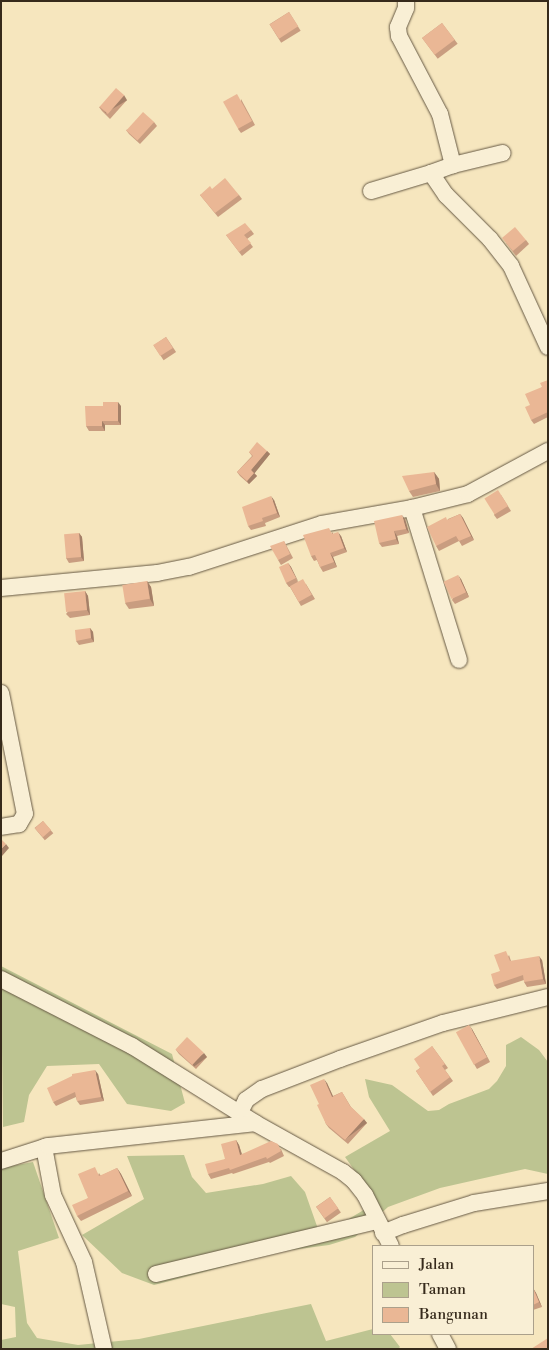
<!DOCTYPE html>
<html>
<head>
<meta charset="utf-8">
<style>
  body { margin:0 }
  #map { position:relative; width:549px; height:1350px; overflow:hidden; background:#f6e6be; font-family:"Libre Bodoni",serif }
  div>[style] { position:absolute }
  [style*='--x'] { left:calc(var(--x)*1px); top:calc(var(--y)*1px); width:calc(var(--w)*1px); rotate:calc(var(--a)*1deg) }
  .green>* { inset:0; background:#bdc491 }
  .roads { filter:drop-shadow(0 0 1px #665944) drop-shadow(0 0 1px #665944) }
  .minor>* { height:16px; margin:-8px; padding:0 8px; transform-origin:8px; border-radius:8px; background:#f9efd5 }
  .wall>* { inset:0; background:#c99d80; transform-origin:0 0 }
  .shaded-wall>* { inset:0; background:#a48068; transform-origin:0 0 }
  .building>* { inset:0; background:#eab795; transform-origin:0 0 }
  span { translate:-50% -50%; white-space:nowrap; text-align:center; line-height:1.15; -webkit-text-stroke:5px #f9efd5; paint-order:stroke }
  .frame { position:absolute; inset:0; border:2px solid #362a1b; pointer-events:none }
  .legend { position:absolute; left:372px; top:1245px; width:162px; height:90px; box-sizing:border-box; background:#f9efd5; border:1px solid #aba08b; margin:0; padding:6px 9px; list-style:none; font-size:15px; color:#362a1b }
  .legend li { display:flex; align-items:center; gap:10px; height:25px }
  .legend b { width:25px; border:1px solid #aba08b }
</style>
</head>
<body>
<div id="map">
  <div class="green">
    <i style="clip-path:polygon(1px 966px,172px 1054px,185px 1103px,171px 1111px,127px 1104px,99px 1064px,47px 1066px,29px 1095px,24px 1122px,3px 1127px)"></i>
    <i style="clip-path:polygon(521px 1037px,539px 1050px,548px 1062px,548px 1174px,525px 1169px,440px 1188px,388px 1207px,355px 1237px,329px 1245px,284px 1251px,154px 1285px,122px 1273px,82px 1235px,144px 1199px,127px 1156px,184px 1155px,192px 1177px,206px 1193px,263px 1184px,291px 1176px,305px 1192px,318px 1229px,337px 1226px,377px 1202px,345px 1157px,390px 1131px,369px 1097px,365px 1079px,392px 1085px,428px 1111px,439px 1110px,449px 1104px,489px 1089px,497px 1081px,506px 1066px,506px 1045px)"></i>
    <i style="clip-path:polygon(33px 1162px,59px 1238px,18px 1251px,27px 1323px,37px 1338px,78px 1345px,139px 1339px,311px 1304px,326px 1341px,373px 1329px,373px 1334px,390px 1334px,400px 1347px,398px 1349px,1px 1349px,1px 1340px,16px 1337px,15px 1307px,1px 1304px,1px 1168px)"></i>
  </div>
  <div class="roads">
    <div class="minor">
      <i style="--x:406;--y:1;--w:7;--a:90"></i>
      <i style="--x:406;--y:8;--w:21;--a:113"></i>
      <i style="--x:398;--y:27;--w:9;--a:84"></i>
      <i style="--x:399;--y:36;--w:88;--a:62.3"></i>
      <i style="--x:440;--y:114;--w:53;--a:75.7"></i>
      <i style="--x:453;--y:165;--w:23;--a:160"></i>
      <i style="--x:431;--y:173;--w:27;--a:56"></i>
      <i style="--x:446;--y:195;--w:62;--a:45"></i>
      <i style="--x:490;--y:239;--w:34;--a:52"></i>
      <i style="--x:511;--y:266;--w:89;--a:65.4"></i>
      <i style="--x:453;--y:165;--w:51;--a:-13.5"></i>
      <i style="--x:371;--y:191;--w:63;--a:-16.7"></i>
      <i style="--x:412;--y:508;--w:159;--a:72.8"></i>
      <i style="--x:1;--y:588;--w:157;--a:-5.5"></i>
      <i style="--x:157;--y:573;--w:33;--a:-11"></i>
      <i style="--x:189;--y:567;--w:140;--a:-17.9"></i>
      <i style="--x:322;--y:524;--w:91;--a:-10.1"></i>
      <i style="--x:412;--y:508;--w:58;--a:-14"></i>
      <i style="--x:468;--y:494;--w:91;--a:-28.3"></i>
      <i style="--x:1;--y:693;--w:123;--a:78.8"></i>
      <i style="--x:25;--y:814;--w:12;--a:121"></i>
      <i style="--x:19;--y:824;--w:18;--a:171"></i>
      <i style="--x:1;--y:979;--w:147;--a:27.1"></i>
      <i style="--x:132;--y:1046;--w:145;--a:32"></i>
      <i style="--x:255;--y:1123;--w:101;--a:29.1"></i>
      <i style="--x:343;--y:1172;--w:14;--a:39"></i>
      <i style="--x:354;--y:1181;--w:18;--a:52"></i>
      <i style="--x:365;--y:1195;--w:57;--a:63"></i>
      <i style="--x:239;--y:1114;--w:16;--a:-63"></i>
      <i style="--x:246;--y:1100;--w:19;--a:-35"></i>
      <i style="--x:262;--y:1089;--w:84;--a:-21"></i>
      <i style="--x:340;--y:1059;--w:109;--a:-19.3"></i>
      <i style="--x:443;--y:1023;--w:108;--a:-13.9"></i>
      <i style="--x:44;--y:1147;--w:49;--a:79.4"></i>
      <i style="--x:53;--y:1195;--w:74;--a:65.2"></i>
      <i style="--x:84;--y:1262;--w:89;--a:77.1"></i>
      <i style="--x:1;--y:1161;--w:49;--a:-17.7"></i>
      <i style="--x:48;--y:1146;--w:208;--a:-6.3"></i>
      <i style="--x:383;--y:1233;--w:22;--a:-22"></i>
      <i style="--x:403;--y:1225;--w:74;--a:-17.2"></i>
      <i style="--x:474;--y:1203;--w:75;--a:-9.2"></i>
      <i style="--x:156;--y:1274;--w:226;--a:-13.5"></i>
      <i style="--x:440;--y:1334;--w:17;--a:62"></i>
    </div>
  </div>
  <div class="wall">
    <i style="left:289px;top:12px;width:22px;height:23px;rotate:58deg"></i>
    <i style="left:442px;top:23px;width:26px;height:25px;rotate:53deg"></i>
    <i style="clip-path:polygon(241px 99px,255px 125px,241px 133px,238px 129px)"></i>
    <i style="clip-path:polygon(127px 100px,110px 119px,102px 111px,99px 107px)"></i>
    <i style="clip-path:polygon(154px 122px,157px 126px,140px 144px,129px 134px,126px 130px)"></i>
    <i style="clip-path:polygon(212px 189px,239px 195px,242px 199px,218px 217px,200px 195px)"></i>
    <i style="clip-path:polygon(251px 230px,254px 234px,247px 239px,253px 247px,242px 256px,226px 235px)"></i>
    <i style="clip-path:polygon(526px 240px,529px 244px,516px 256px,506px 243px)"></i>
    <i style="left:166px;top:337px;width:18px;height:15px;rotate:56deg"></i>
    <i style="clip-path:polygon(548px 380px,548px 417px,534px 424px,531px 420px,530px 405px,542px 387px)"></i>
    <i style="clip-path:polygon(121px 406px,121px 425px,105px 425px,105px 431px,89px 431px,86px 426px)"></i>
    <i style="clip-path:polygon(267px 451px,270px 454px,254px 473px,257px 476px,249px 484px,240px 476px,237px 472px,252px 456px,249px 452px)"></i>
    <i style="clip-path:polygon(434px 472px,439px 479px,440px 491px,413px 497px,409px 491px)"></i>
    <i style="clip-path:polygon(501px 495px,511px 511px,497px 519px,494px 515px)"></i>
    <i style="clip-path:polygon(274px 500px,280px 517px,265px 523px,266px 526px,251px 530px,248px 526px)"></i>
    <i style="clip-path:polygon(460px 514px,463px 518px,474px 540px,462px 546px,459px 541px,439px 551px,436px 546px,448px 519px)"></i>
    <i style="clip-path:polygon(405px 519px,409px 533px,397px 536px,399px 544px,382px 547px,379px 543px)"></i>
    <i style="clip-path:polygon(333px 532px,333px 534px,341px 536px,347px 552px,333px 557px,337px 567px,323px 572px,320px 567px,317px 560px,314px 561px,311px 556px)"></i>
    <i style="clip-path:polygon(79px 533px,82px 537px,84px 561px,69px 563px,66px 558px)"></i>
    <i style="clip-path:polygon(284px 541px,293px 558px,281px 565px,278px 560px)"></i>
    <i style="clip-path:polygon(288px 563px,291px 567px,298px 582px,306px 584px,315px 599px,301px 606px,290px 587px,289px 587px,286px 583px)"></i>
    <i style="clip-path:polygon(461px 579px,469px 597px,455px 604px,452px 600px)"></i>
    <i style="clip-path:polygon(147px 581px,151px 587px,154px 606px,129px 609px,125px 603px)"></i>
    <i style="clip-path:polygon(85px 591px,88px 596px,90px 615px,70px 618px,66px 614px)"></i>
    <i style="clip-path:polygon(90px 628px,93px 632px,94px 642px,79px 645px,76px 641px)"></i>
    <i style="left:43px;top:821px;width:16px;height:11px;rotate:50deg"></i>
    <i style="clip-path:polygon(509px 955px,511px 961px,542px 960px,546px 984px,527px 987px,524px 982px,524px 980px,497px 989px,494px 985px,500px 971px)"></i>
    <i style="clip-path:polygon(472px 1029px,490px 1062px,477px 1069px,474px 1064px)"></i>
    <i style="clip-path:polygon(432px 1046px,448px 1068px,445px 1070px,453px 1081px,433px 1096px,416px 1071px,420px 1068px)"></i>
    <i style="clip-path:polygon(176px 1050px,207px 1057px,196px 1069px,179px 1054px)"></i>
    <i style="clip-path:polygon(98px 1074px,104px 1101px,80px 1105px,77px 1101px,76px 1097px,56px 1106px,53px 1102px)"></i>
    <i style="clip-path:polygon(327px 1083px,333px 1096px,342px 1092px,351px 1107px,367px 1123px,348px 1144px,329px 1128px,326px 1124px,319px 1104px)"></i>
    <i style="clip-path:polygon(236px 1140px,239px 1145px,242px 1154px,281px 1149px,284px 1156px,270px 1163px,269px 1162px,233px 1174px,232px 1173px,211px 1179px,208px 1174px,225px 1159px)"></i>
    <i style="clip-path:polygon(117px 1168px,121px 1174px,132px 1196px,81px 1221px,77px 1216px,88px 1198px,99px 1173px,101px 1176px)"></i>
    <i style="left:330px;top:1197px;width:19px;height:17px;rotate:55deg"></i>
    <i style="clip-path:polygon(533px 1288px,536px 1293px,542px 1307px,533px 1310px)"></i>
  </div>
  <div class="shaded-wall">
    <i style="left:124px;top:95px;width:6px;height:25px;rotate:59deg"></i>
    <i style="clip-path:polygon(118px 402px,121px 406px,121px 425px,118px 421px)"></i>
    <i style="clip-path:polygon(102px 421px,105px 425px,105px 431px,102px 426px)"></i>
    <i style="clip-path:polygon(267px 451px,270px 454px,254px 474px,251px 470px)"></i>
    <i style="clip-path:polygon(434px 472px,439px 479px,440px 491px,436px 484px)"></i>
    <i style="clip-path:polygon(254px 473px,257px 476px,249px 484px,247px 481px)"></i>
    <i style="clip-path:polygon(271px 496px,274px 500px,280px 517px,277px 513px)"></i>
    <i style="clip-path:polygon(460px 514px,463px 518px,474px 540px,471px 536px)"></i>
    <i style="clip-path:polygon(402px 515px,405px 519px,409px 533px,406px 529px)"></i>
    <i style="clip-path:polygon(394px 531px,397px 536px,399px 544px,396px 539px)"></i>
    <i style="clip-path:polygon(338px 532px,341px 536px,347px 552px,344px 548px)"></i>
    <i style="clip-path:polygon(79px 533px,82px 537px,84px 561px,81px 557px)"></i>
    <i style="clip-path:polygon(330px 553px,333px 557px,337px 567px,334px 562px)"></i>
    <i style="clip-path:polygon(288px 563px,291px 567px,299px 583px,296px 578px)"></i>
    <i style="clip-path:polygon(458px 575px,461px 579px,469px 597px,466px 592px)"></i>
    <i style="clip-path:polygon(147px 581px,151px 587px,154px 606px,150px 599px)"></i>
    <i style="clip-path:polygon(85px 591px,88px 596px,90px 615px,87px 610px)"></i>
    <i style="clip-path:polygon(90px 628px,93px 632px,94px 642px,91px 638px)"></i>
    <i style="clip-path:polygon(6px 844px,9px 848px,2px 856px,1px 849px)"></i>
    <i style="clip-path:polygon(539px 956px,542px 960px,546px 984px,543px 979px)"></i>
    <i style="clip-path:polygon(469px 1025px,472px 1029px,490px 1062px,487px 1057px)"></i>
    <i style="left:204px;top:1053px;width:5px;height:16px;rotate:53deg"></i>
    <i style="clip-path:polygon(95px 1070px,98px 1074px,104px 1101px,101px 1097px)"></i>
    <i style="clip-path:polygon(324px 1079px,327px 1083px,335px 1101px,332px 1097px)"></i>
    <i style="left:364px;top:1119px;width:5px;height:28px;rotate:53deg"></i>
    <i style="clip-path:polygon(236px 1140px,239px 1145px,243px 1159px,240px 1155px)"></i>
    <i style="clip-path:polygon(117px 1168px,121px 1174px,132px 1196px,128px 1191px)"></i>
    <i style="clip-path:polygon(533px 1288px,536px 1293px,542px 1307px,539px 1302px)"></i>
  </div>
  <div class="building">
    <i style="left:289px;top:12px;width:17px;height:23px;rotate:57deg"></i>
    <i style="left:442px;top:23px;width:21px;height:25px;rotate:53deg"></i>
    <i style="left:116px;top:88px;width:11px;height:25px;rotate:41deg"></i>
    <i style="left:237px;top:94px;width:31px;height:16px;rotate:61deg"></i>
    <i style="left:143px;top:112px;width:15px;height:25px;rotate:42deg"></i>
    <i style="clip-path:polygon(225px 178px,239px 195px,215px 213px,200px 195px,210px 186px,212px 189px)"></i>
    <i style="clip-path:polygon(245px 223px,251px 230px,244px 235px,251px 243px,239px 252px,226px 235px)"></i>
    <i style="left:515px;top:227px;width:17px;height:17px;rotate:50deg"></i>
    <i style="left:166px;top:337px;width:13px;height:15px;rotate:58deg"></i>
    <i style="clip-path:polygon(548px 380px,548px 412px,531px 420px,525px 407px,530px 405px,525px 394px,542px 387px,540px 383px)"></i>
    <i style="clip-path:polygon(103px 402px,118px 402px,118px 421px,102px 421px,102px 426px,86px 426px,85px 406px,103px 406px)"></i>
    <i style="clip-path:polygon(257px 442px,267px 451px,251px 470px,254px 473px,247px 481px,237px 472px,253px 456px,249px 452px)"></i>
    <i style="clip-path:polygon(434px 472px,436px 484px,409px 491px,402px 476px)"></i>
    <i style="left:498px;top:490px;width:19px;height:16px;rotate:58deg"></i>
    <i style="clip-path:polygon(271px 496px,277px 513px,262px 518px,263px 521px,248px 526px,242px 507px)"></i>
    <i style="clip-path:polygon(460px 514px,471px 536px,459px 541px,456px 536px,436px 546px,427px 527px,446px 517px,447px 520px)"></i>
    <i style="clip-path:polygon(402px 515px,406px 529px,394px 531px,396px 539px,379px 543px,374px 521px)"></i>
    <i style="clip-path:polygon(329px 528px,332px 534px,338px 532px,344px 548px,330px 553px,334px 562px,320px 567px,315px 555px,311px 556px,303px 535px)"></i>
    <i style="left:79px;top:533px;width:24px;height:15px;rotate:85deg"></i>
    <i style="clip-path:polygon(284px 541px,290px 554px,278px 560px,270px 546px)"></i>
    <i style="clip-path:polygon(288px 563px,296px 578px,286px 583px,279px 567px)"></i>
    <i style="left:458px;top:575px;width:19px;height:16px;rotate:65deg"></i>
    <i style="left:303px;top:579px;width:18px;height:15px;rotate:61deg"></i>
    <i style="left:147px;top:581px;width:18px;height:25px;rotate:81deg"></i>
    <i style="left:85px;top:591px;width:19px;height:21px;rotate:84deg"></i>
    <i style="clip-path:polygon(90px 628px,91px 638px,76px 641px,75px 630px)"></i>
    <i style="left:43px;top:821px;width:12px;height:11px;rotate:48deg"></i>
    <i style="clip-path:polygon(1px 839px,6px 844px,1px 849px)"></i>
    <i style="clip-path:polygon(506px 951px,510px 961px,539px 956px,543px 979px,524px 982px,523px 975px,494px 985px,491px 974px,500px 971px,494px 955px)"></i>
    <i style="left:469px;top:1025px;width:37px;height:15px;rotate:61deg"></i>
    <i style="left:187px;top:1037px;width:23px;height:17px;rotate:43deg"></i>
    <i style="clip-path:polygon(432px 1046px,445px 1064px,442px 1066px,450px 1077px,430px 1092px,416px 1071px,420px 1068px,414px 1059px)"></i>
    <i style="clip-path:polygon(95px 1070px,101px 1097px,77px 1101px,75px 1092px,53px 1102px,47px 1088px,72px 1076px,72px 1074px)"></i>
    <i style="clip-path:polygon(324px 1079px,332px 1097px,342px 1092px,350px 1106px,364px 1119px,345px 1140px,326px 1124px,317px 1105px,319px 1104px,310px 1085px)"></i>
    <i style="clip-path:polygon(236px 1140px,240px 1155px,271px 1141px,278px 1144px,281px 1151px,267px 1159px,266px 1157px,230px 1170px,229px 1168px,208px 1174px,205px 1164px,225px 1159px,221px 1144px)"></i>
    <i style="clip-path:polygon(95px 1167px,99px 1176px,117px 1168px,128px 1191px,77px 1216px,72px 1205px,88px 1198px,78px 1174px)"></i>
    <i style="left:330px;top:1197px;width:14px;height:17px;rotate:54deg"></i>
    <i style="clip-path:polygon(533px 1288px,539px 1302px,533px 1305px)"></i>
    <i style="clip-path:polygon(548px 1338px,548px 1349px,531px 1349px)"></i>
  </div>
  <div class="frame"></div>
  <ul class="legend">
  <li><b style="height:6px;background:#f9efd5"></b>Jalan</li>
  <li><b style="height:14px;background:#bdc491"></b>Taman</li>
  <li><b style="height:14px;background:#eab795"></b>Bangunan</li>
  </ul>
</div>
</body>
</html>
